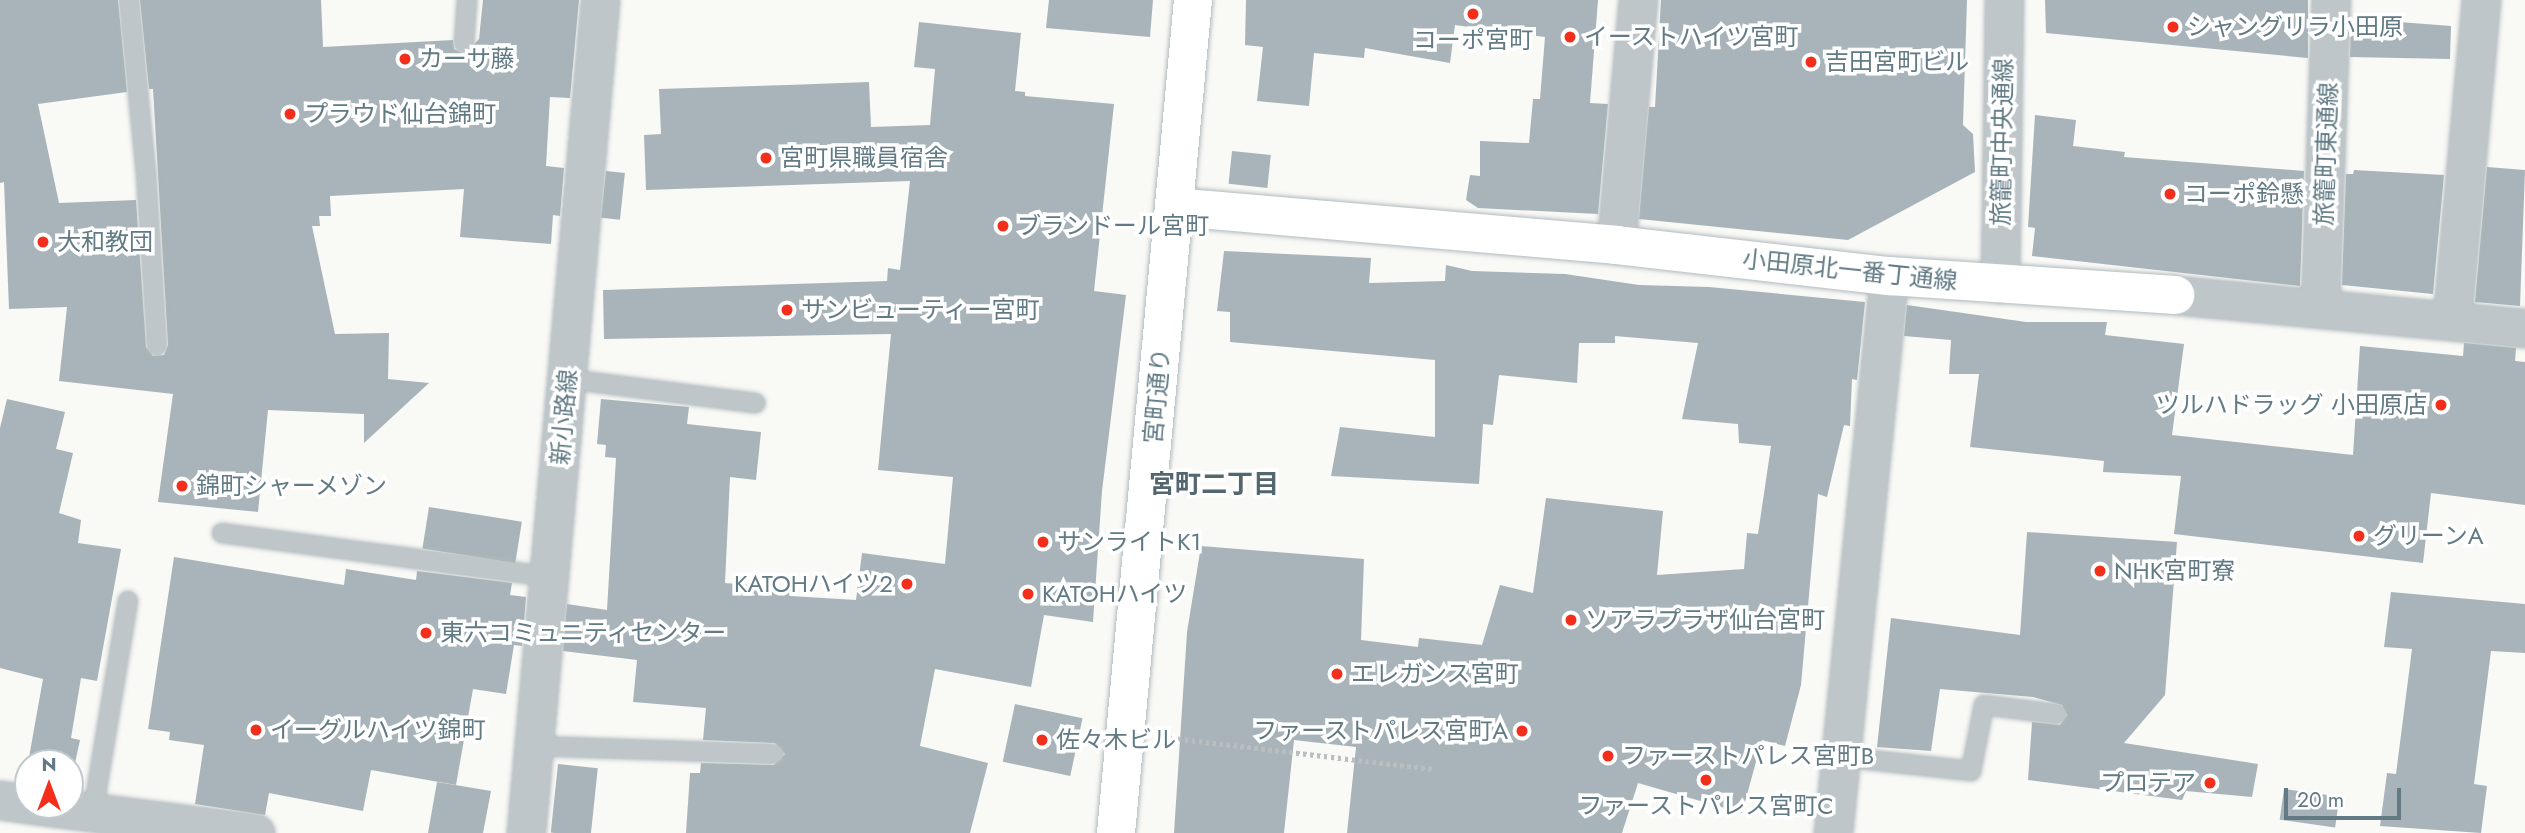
<!DOCTYPE html>
<html>
<head>
<meta charset="utf-8">
<style>
  body { margin:0 }
  #map { position:relative; width:2525px; height:833px; overflow:hidden; background:#f9f9f6; font-family:Jost,"Noto Sans JP",sans-serif }
  div>[style] { position:absolute }
  [style*='--x'] { left:calc(var(--x)*1px); top:calc(var(--y)*1px); width:calc(var(--w)*1px); rotate:calc(var(--a)*1deg) }
  .building>* { inset:0; background:#a8b4b9; transform-origin:0 0 }
  .path>* { height:4.5px; margin-top:-2.25px; transform-origin:0; background:repeating-linear-gradient(90deg,#b9bec0 0 3.5px,transparent 0 7px) }
  .roads { filter:drop-shadow(0 0 2px #b1babe) drop-shadow(0 0 2px #b1babe) }
  .lane>* { height:18px; margin:-9px; padding:0 9px; transform-origin:9px; border-radius:9px; background:#bec6c9 }
  .street>* { height:37px; margin:-18.5px; padding:0 18.5px; transform-origin:18.5px; border-radius:18.5px; background:#bec6c9 }
  .secondary>* { height:38px; margin:-19px; padding:0 19px; transform-origin:19px; border-radius:19px; background:#fff }
  .dots>* { width:19px; height:19px; translate:-50% -50%; box-sizing:border-box; border:4px solid #fff; border-radius:50% }
  span { translate:-50% -50%; white-space:nowrap; text-align:center; line-height:1.15; -webkit-text-stroke:7px #fff; paint-order:stroke }
  .poi-label { font-size:24px; color:#617a84 }
  .left { translate:0 -50%; text-align:left }
  .right { translate:-100% -50%; text-align:right }
  .street-label { font-size:24px; color:#617a84 }
  .neighbourhood-label { font-size:26px; color:#54666e; font-weight:700 }
  .north { position:absolute; left:14px; top:749px; width:70px; height:70px; box-sizing:border-box; background:#fff; border:2px solid #c0cace; border-radius:50%; rotate:0deg; font-size:19px; font-weight:700; line-height:28px; text-align:center; color:#617a84 }
  .north::after { content:''; display:block; margin:auto; width:24px; height:32px; background:#f32f1b; clip-path:polygon(50% 0,100% 100%,50% 72%,0 100%) }
  .scale { position:absolute; left:2284px; top:788px; width:117px; height:32px; box-sizing:border-box; border:4px solid #617a84; border-top:0; padding-left:9px; font-size:21px; line-height:24px; white-space:nowrap; color:#617a84; -webkit-text-stroke:5px #fff; paint-order:stroke }
</style>
</head>
<body>
<div id="map">
  <div class="building">
    <i style="clip-path:polygon(0 0,118px 0,127px 92px,38px 104px,59px 203px,136px 200px,146px 347px,153px 356px,164px 355px,168px 345px,153px 89px,149px 89px,140px 0,321px 0,323px 47px,453px 40px,454px 49px,464px 54px,479px 39px,483px 0,579px 0,570px 98px,550px 97px,546px 166px,564px 168px,560px 216px,553px 215px,551px 244px,460px 237px,464px 189px,330px 196px,331px 216px,319px 216px,320px 226px,312px 226px,335px 334px,389px 333px,388px 379px,429px 383px,364px 443px,364px 414px,268px 410px,258px 512px,158px 502px,173px 394px,59px 381px,67px 307px,9px 309px,4px 182px,0 183px)"></i>
    <i style="clip-path:polygon(1049px 0,1153px 0,1150px 37px,1046px 28px)"></i>
    <i style="clip-path:polygon(1246px 0,1598px 0,1590px 103px,1608px 104px,1598px 214px,1478px 208px,1466px 200px,1470px 175px,1480px 176px,1480px 141px,1529px 143px,1533px 99px,1540px 99px,1545px 37px,1455px 25px,1450px 63px,1365px 48px,1364px 58px,1314px 53px,1309px 106px,1257px 101px,1263px 47px,1245px 45px)"></i>
    <i style="clip-path:polygon(1661px 0,1967px 0,1963px 125px,1973px 134px,1975px 172px,1848px 240px,1639px 219px,1649px 107px,1655px 107px)"></i>
    <i style="clip-path:polygon(2045px 0,2308px 0,2308px 58px,2046px 33px)"></i>
    <i style="clip-path:polygon(919px 22px,1021px 33px,1015px 91px,1025px 92px,1025px 96px,1114px 104px,1094px 291px,1126px 295px,1102px 491px,1093px 622px,1044px 615px,1031px 687px,935px 669px,920px 746px,988px 763px,970px 833px,686px 833px,690px 773px,700px 773px,701px 763px,774px 765px,785px 754px,775px 743px,703px 740px,706px 708px,633px 702px,637px 660px,563px 651px,567px 604px,607px 610px,616px 458px,605px 457px,606px 445px,597px 444px,601px 399px,689px 407px,687px 424px,761px 432px,756px 480px,730px 477px,725px 583px,791px 588px,790px 596px,856px 600px,862px 553px,945px 564px,953px 477px,878px 470px,891px 334px,604px 339px,603px 290px,887px 281px,888px 268px,900px 270px,910px 181px,646px 190px,644px 135px,661px 134px,659px 89px,788px 85px,869px 82px,871px 127px,930px 125px,935px 69px,914px 67px)"></i>
    <i style="clip-path:polygon(2399px 22px,2451px 26px,2450px 59px,2350px 57px,2351px 24px)"></i>
    <i style="clip-path:polygon(2035px 115px,2076px 120px,2073px 146px,2125px 152px,2124px 157px,2304px 171px,2300px 286px,2032px 256px,2035px 228px,2028px 227px)"></i>
    <i style="left:1232px;top:151px;width:39px;height:33px;rotate:6deg"></i>
    <i style="clip-path:polygon(2487px 167px,2525px 170px,2520px 306px,2475px 302px)"></i>
    <i style="clip-path:polygon(2354px 170px,2444px 175px,2433px 294px,2342px 285px,2346px 174px,2353px 174px)"></i>
    <i style="left:606px;top:171px;width:19px;height:47px;rotate:6deg"></i>
    <i style="clip-path:polygon(1224px 251px,1371px 258px,1369px 283px,1445px 281px,1446px 265px,1472px 271px,1565px 274px,1639px 285px,1709px 287px,1865px 302px,1857px 380px,1852px 379px,1850px 426px,1844px 425px,1827px 497px,1818px 494px,1801px 685px,1785px 746px,1762px 740px,1742px 813px,1638px 783px,1622px 833px,1347px 833px,1356px 747px,1294px 740px,1284px 833px,1174px 833px,1187px 632px,1201px 546px,1364px 559px,1361px 640px,1418px 647px,1419px 638px,1482px 645px,1500px 585px,1533px 593px,1546px 498px,1663px 511px,1657px 575px,1744px 569px,1747px 533px,1758px 534px,1771px 446px,1739px 443px,1738px 424px,1682px 419px,1698px 343px,1615px 336px,1615px 343px,1579px 343px,1577px 383px,1499px 375px,1493px 425px,1483px 424px,1479px 484px,1331px 476px,1340px 427px,1435px 437px,1435px 360px,1230px 342px,1230px 312px,1217px 311px)"></i>
    <i style="clip-path:polygon(1907px 305px,2026px 322px,2107px 322px,2105px 335px,2184px 344px,2172px 435px,2353px 455px,2360px 346px,2463px 356px,2464px 343px,2516px 348px,2515px 361px,2525px 362px,2525px 505px,2431px 493px,2423px 563px,2174px 534px,2181px 476px,2103px 472px,2104px 461px,1970px 447px,1979px 374px,1949px 374px,1951px 340px,1904px 336px)"></i>
    <i style="clip-path:polygon(7px 399px,65px 412px,56px 449px,73px 453px,59px 513px,81px 520px,78px 543px,121px 549px,97px 681px,81px 678px,71px 738px,80px 740px,71px 782px,70px 763px,28px 763px,43px 679px,0 668px,0 428px)"></i>
    <i style="left:429px;top:507px;width:94px;height:42px;rotate:9deg"></i>
    <i style="clip-path:polygon(2027px 532px,2177px 542px,2165px 695px,2124px 743px,2258px 764px,2252px 797px,2186px 791px,2182px 800px,2028px 780px,2032px 722px,2060px 725px,2067px 715px,2062px 705px,2033px 697px,1940px 689px,1931px 751px,1877px 747px,1891px 618px,2020px 635px)"></i>
    <i style="clip-path:polygon(174px 557px,344px 585px,346px 569px,416px 580px,417px 571px,512px 583px,510px 595px,526px 597px,522px 646px,514px 645px,506px 694px,473px 689px,456px 785px,371px 770px,363px 811px,269px 793px,265px 815px,195px 804px,204px 745px,169px 740px,170px 732px,148px 729px)"></i>
    <i style="clip-path:polygon(2391px 592px,2525px 604px,2525px 653px,2491px 651px,2474px 784px,2487px 786px,2481px 833px,2380px 826px,2387px 773px,2396px 774px,2412px 649px,2384px 647px)"></i>
    <i style="left:1015px;top:704px;width:69px;height:59px;rotate:12deg"></i>
    <i style="left:558px;top:764px;width:40px;height:69px;rotate:6deg"></i>
    <i style="clip-path:polygon(437px 782px,491px 791px,483px 833px,428px 833px)"></i>
    <i style="left:2284px;top:789px;width:56px;height:31px;rotate:8deg"></i>
  </div>
  <div class="path">
    <i style="--x:1164;--y:737;--w:271;--a:6.8"></i>
  </div>
  <div class="roads">
    <div class="lane">
      <i style="--x:129;--y:0;--w:173;--a:84.4"></i>
      <i style="--x:146;--y:172;--w:174;--a:86.4"></i>
      <i style="--x:464;--y:43;--w:43;--a:-86"></i>
      <i style="--x:567;--y:379;--w:190;--a:7.3"></i>
      <i style="--x:222;--y:533;--w:331;--a:7.6"></i>
      <i style="--x:534;--y:746;--w:240;--a:1.9"></i>
      <i style="--x:1842;--y:757;--w:130;--a:6.2"></i>
      <i style="--x:1971;--y:771;--w:67;--a:-78.9"></i>
      <i style="--x:1984;--y:705;--w:73;--a:7.1"></i>
      <i style="--x:93;--y:812;--w:214;--a:-80.6"></i>
    </div>
    <div class="street">
      <i style="--x:1616;--y:245;--w:246;--a:-84.9"></i>
      <i style="--x:2000;--y:284;--w:284;--a:-89.2"></i>
      <i style="--x:2175;--y:295;--w:352;--a:5.4"></i>
      <i style="--x:2320;--y:308;--w:308;--a:-88"></i>
      <i style="--x:2452;--y:319;--w:320;--a:-84.8"></i>
      <i style="--x:0;--y:800;--w:28;--a:8"></i>
      <i style="--x:35;--y:805;--w:222;--a:7.3"></i>
      <i style="--x:526;--y:833;--w:836;--a:-84.92"></i>
      <i style="--x:1833;--y:833;--w:560;--a:-84.26"></i>
    </div>
    <div class="secondary">
      <i style="--x:1175;--y:207;--w:443;--a:4.9"></i>
      <i style="--x:1616;--y:245;--w:275;--a:6.5"></i>
      <i style="--x:1889;--y:276;--w:287;--a:3.8"></i>
      <i style="--x:1116;--y:833;--w:837;--a:-84.72"></i>
    </div>
  </div>
  <div class="dots">
    <i style="left:1473px;top:14px;background:#f32f1b"></i>
    <i style="left:2173px;top:27px;background:#f32f1b"></i>
    <i style="left:1570px;top:37px;background:#f32f1b"></i>
    <i style="left:405px;top:59px;background:#f32f1b"></i>
    <i style="left:1811px;top:62px;background:#f32f1b"></i>
    <i style="left:290px;top:114px;background:#f32f1b"></i>
    <i style="left:766px;top:158px;background:#f32f1b"></i>
    <i style="left:2170px;top:194px;background:#f32f1b"></i>
    <i style="left:1003px;top:226px;background:#f32f1b"></i>
    <i style="left:43px;top:242px;background:#f32f1b"></i>
    <i style="left:787px;top:310px;background:#f32f1b"></i>
    <i style="left:2441px;top:405px;background:#f32f1b"></i>
    <i style="left:182px;top:486px;background:#f32f1b"></i>
    <i style="left:2359px;top:536px;background:#f32f1b"></i>
    <i style="left:1043px;top:542px;background:#f32f1b"></i>
    <i style="left:2100px;top:571px;background:#f32f1b"></i>
    <i style="left:907px;top:584px;background:#f32f1b"></i>
    <i style="left:1028px;top:594px;background:#f32f1b"></i>
    <i style="left:1571px;top:620px;background:#f32f1b"></i>
    <i style="left:426px;top:633px;background:#f32f1b"></i>
    <i style="left:1337px;top:674px;background:#f32f1b"></i>
    <i style="left:256px;top:730px;background:#f32f1b"></i>
    <i style="left:1522px;top:731px;background:#f32f1b"></i>
    <i style="left:1042px;top:740px;background:#f32f1b"></i>
    <i style="left:1608px;top:756px;background:#f32f1b"></i>
    <i style="left:1706px;top:780px;background:#f32f1b"></i>
    <i style="left:2210px;top:783px;background:#f32f1b"></i>
  </div>
  <div class="poi-label">
    <span class="left" style="left:2187px;top:27px">シャングリラ小田原</span>
    <span class="left" style="left:1584px;top:37px">イーストハイツ宮町</span>
    <span style="left:1473px;top:40px">コーポ宮町</span>
    <span class="left" style="left:419px;top:59px">カーサ藤</span>
    <span class="left" style="left:1825px;top:62px">吉田宮町ビル</span>
    <span class="left" style="left:304px;top:114px">プラウド仙台錦町</span>
    <span class="left" style="left:780px;top:158px">宮町県職員宿舎</span>
    <span class="left" style="left:2184px;top:194px">コーポ鈴懸</span>
    <span class="left" style="left:1017px;top:226px">ブランドール宮町</span>
    <span class="left" style="left:57px;top:242px">大和教団</span>
    <span class="left" style="left:801px;top:310px">サンビューティー宮町</span>
    <span class="right" style="left:2427px;top:405px">ツルハドラッグ 小田原店</span>
    <span class="left" style="left:196px;top:486px">錦町シャーメゾン</span>
    <span class="left" style="left:2373px;top:536px">グリーンA</span>
    <span class="left" style="left:1057px;top:542px">サンライトK1</span>
    <span class="left" style="left:2114px;top:571px">NHK宮町寮</span>
    <span class="right" style="left:893px;top:584px">KATOHハイツ2</span>
    <span class="left" style="left:1042px;top:594px">KATOHハイツ</span>
    <span class="left" style="left:1585px;top:620px">ソアラプラザ仙台宮町</span>
    <span class="left" style="left:440px;top:633px">東六コミュニティセンター</span>
    <span class="left" style="left:1351px;top:674px">エレガンス宮町</span>
    <span class="left" style="left:270px;top:730px">イーグルハイツ錦町</span>
    <span class="right" style="left:1508px;top:731px">ファーストパレス宮町A</span>
    <span class="left" style="left:1056px;top:740px">佐々木ビル</span>
    <span class="left" style="left:1622px;top:756px">ファーストパレス宮町B</span>
    <span class="right" style="left:2196px;top:783px">プロテア</span>
    <span style="left:1706px;top:806px">ファーストパレス宮町C</span>
  </div>
  <div class="street-label">
    <span style="left:2002px;top:142px;rotate:-89deg">旅籠町中央通線</span>
    <span style="left:2326px;top:154px;rotate:-88deg">旅籠町東通線</span>
    <span style="left:1850px;top:270px;rotate:6deg">小田原北一番丁通線</span>
    <span style="left:1157px;top:396px;rotate:-85deg">宮町通り</span>
    <span style="left:564px;top:417px;rotate:-85deg">新小路線</span>
  </div>
  <div class="neighbourhood-label">
    <span style="left:1214px;top:485px">宮町二丁目</span>
  </div>
  <div class="north">N</div>
  <div class="scale">20 m</div>
</div>
</body>
</html>
